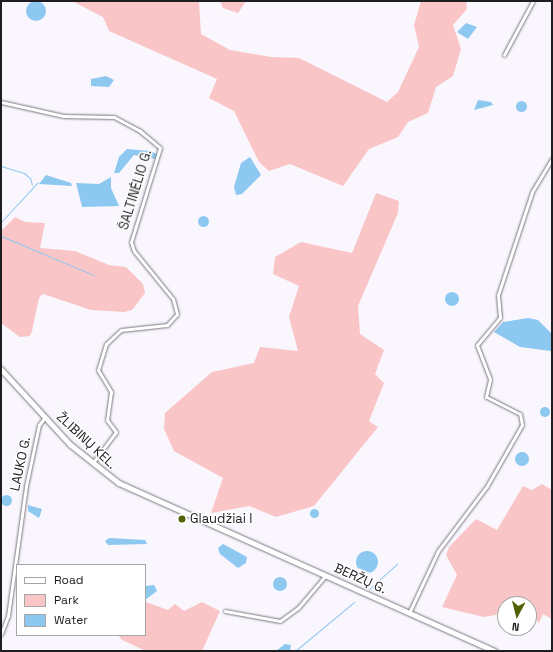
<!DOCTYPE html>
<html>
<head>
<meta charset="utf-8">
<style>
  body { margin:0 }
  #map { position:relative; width:553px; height:652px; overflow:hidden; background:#faf6fe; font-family:"Space Grotesk",sans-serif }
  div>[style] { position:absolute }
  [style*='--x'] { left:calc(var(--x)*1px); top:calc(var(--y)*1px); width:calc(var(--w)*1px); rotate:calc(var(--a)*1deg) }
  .green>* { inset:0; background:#f9c5c7 }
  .water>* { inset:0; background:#8dc8f0 }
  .round { border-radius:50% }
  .stream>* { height:1px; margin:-0.5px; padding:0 0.5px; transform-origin:0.5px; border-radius:0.5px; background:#8dc8f0 }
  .roads { filter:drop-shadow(0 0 1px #7a777e) drop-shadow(0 0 1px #7a777e) }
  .minor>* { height:3px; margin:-1.5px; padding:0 1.5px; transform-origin:1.5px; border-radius:1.5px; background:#fff }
  .secondary>* { height:4.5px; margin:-2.25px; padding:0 2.25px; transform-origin:2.25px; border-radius:2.25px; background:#fff }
  .dots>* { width:11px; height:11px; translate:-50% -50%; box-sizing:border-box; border:2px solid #fff; border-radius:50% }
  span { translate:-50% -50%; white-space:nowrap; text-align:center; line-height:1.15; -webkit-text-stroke:3px #fff; paint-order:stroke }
  .street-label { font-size:13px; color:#1e1d20 }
  .poi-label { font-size:13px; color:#1e1d20 }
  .left { translate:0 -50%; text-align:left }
  .frame { position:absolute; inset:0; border:2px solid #1e1d20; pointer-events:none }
  .legend { position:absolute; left:16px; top:564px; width:130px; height:72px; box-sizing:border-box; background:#fff; border:1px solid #a5a5a6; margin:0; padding:5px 7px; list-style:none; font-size:12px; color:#1e1d20 }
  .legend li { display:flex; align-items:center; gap:8px; height:20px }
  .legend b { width:20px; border:1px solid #a5a5a6 }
  .north { position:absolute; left:497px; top:596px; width:40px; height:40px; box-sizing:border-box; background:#fff; border:1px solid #a5a5a6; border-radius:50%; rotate:187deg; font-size:11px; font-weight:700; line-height:16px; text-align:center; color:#1e1d20 }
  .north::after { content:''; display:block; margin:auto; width:14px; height:18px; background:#526102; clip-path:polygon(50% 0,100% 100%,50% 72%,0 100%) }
</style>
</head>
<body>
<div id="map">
  <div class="green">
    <i style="clip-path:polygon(72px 1px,199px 1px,201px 34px,230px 50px,271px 57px,299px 58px,387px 102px,398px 92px,419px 47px,414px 25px,421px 1px,466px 1px,467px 9px,453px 25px,461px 49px,453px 76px,436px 87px,428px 113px,408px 122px,398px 137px,369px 149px,343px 186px,290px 164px,269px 171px,259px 162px,234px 111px,209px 98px,217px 79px,109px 31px,103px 17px)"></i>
    <i style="clip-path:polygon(220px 1px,246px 1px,238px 13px,223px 8px)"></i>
    <i style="clip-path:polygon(376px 193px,399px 201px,398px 213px,358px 306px,360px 334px,384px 350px,375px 374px,384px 383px,369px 421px,378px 427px,314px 506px,276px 517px,249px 506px,211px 513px,223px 478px,174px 451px,164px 429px,165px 413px,212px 372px,254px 363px,260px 347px,298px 351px,289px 317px,299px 286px,273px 274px,275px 257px,301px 242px,352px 253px)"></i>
    <i style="clip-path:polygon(15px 217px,25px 222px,45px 223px,40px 248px,75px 251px,109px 265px,126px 267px,143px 284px,145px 293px,132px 310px,124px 312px,91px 310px,43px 294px,39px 298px,32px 331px,30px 336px,20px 337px,1px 323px,1px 231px)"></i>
    <i style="clip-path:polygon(542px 484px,552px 490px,552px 619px,543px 614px,539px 623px,529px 612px,529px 604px,505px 604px,505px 609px,495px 615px,484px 617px,442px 607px,457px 575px,446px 555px,449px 547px,476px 519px,497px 530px,523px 486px,532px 490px)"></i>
    <i style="clip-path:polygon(146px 602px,168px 610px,175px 604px,184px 611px,202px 602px,220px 611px,202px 651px,146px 651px,122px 640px,118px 635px,145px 635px)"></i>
  </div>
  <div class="water">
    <i class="round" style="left:26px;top:1px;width:20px;height:20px"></i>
    <i style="clip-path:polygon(466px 23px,477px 27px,468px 39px,457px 32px)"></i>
    <i style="clip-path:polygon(106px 76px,114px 80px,109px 87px,91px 86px,91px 79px)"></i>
    <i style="clip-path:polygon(478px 100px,491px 102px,493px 105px,474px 110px)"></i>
    <i class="round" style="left:515.5px;top:100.5px;width:11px;height:11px"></i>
    <i style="clip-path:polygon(127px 149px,150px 151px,157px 154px,156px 159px,134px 155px,119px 173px,114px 173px,119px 157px)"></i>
    <i style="clip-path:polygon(250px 157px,261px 175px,242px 194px,236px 195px,234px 187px,241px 163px)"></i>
    <i style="clip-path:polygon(46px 175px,71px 183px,72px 186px,39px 184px)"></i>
    <i style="clip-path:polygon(111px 177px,111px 188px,119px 206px,82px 207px,76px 183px,99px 184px)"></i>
    <i class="round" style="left:197.5px;top:215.5px;width:11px;height:11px"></i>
    <i class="round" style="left:445px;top:292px;width:14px;height:14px"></i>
    <i style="clip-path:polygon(528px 318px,538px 320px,552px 334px,551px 351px,520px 347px,494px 332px,503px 322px)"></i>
    <i class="round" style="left:540px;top:407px;width:10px;height:10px"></i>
    <i class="round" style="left:515px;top:452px;width:14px;height:14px"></i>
    <i class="round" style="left:0.5px;top:494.5px;width:11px;height:11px"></i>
    <i style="clip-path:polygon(28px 505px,42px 509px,39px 518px,28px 511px)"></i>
    <i class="round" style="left:309.5px;top:508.5px;width:9px;height:9px"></i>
    <i style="clip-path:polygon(109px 538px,145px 540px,147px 544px,108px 545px,105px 541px)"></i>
    <i style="clip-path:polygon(223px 544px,247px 557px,246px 563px,238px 568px,220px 554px,218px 548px)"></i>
    <i class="round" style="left:356px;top:551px;width:22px;height:22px"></i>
    <i class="round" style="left:273px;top:577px;width:14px;height:14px"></i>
    <i style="clip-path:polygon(154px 585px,157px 591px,145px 600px,145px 586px)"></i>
    <i style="clip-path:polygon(285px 644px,291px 645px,290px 651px,276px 651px)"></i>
  </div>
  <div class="stream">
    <i style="--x:1;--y:166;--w:24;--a:17"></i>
    <i style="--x:24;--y:173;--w:8;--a:40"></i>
    <i style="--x:30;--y:178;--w:7;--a:74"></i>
    <i style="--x:1;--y:222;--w:54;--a:-47.2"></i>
    <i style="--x:1;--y:236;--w:101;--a:22.8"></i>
    <i style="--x:369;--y:589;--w:38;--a:-42"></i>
    <i style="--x:295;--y:651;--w:77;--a:-39.7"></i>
  </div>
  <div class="roads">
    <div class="minor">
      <i style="--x:504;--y:55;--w:61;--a:-61.8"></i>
      <i style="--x:1;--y:102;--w:64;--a:12.7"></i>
      <i style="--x:63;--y:116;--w:51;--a:1.1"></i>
      <i style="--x:114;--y:117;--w:30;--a:28"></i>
      <i style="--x:140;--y:131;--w:26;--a:40"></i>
      <i style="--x:160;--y:148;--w:98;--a:107.1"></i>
      <i style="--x:131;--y:242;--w:9;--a:72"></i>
      <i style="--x:134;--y:251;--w:62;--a:50.9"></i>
      <i style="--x:173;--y:299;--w:16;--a:75"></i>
      <i style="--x:177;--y:314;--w:15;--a:132"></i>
      <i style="--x:167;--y:325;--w:46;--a:173.8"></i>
      <i style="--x:121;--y:330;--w:21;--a:137"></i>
      <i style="--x:106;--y:344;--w:27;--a:107"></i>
      <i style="--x:98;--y:370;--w:26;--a:59"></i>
      <i style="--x:111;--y:392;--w:28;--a:98"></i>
      <i style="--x:107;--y:420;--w:15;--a:53"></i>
      <i style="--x:116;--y:432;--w:39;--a:127"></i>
      <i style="--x:225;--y:611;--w:56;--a:10.3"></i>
      <i style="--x:280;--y:621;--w:22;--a:-36"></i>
      <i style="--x:298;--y:608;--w:42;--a:-49.8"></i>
      <i style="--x:409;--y:613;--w:68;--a:-64.9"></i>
      <i style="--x:438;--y:551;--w:81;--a:-53"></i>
      <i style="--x:487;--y:486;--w:70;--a:-60.2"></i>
      <i style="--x:522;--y:425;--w:11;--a:-100"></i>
      <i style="--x:520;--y:414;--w:38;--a:-153"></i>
      <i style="--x:486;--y:397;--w:18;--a:-77"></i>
      <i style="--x:490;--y:379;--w:36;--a:-111"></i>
      <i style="--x:477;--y:345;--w:35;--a:-50"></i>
      <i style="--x:500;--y:318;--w:23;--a:-95"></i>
      <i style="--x:498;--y:295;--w:108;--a:-71.7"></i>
      <i style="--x:532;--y:192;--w:39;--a:-59"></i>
      <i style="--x:1;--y:634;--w:19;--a:-69"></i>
      <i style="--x:8;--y:616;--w:131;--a:-82.1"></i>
      <i style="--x:26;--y:486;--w:62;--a:-78"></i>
      <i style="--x:39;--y:425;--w:10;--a:-53"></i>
    </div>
    <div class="secondary">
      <i style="--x:1;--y:369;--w:103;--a:47.4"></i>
      <i style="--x:71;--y:445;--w:61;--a:38.4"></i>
      <i style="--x:119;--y:483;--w:412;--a:24.1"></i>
    </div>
  </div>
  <div class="dots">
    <i style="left:182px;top:519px;background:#526102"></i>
  </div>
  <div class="street-label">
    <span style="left:136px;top:190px;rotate:-73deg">ŠALTINĖLIO G.</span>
    <span style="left:86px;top:441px;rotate:43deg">ŽLIBINŲ KEL.</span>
    <span style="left:21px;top:464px;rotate:-78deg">LAUKO G.</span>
    <span style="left:360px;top:579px;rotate:24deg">BERŽŲ G.</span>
  </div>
  <div class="poi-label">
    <span class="left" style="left:190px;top:519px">Glaudžiai I</span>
  </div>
  <div class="frame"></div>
  <ul class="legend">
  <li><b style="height:5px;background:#fff"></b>Road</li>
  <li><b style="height:11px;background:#f9c5c7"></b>Park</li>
  <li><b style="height:11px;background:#8dc8f0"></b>Water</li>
  </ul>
  <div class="north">N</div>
</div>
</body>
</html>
